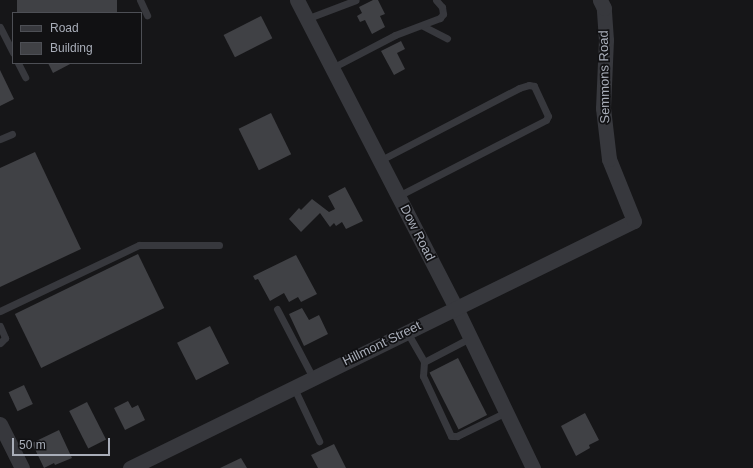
<!DOCTYPE html>
<html>
<head>
<meta charset="utf-8">
<style>
  body { margin:0 }
  #map { position:relative; width:753px; height:468px; overflow:hidden; background:#161618; font-family:Helvetica,sans-serif }
  div>[style] { position:absolute }
  [style*='--x'] { left:calc(var(--x)*1px); top:calc(var(--y)*1px); width:calc(var(--w)*1px); rotate:calc(var(--a)*1deg) }
  .building>* { inset:0; background:#404145; transform-origin:0 0 }
  .lane>* { height:7px; margin:-3.5px; padding:0 3.5px; transform-origin:3.5px; border-radius:3.5px; background:#37383d }
  .street>* { height:15px; margin:-7.5px; padding:0 7.5px; transform-origin:7.5px; border-radius:7.5px; background:#37383d }
  span { translate:-50% -50%; white-space:nowrap; text-align:center; line-height:1.15; -webkit-text-stroke:3.5px #111113; paint-order:stroke }
  .street-label { font-size:13px; color:#a8adb8 }
  .legend { position:absolute; left:12px; top:12px; width:130px; height:52px; box-sizing:border-box; background:#111113; border:1px solid #4d4f55; margin:0; padding:5px 7px; list-style:none; font-size:12px; color:#a8adb8 }
  .legend li { display:flex; align-items:center; gap:8px; height:20px }
  .legend b { width:20px; border:1px solid #4d4f55 }
  .scale { position:absolute; left:12px; top:438px; width:98px; height:18px; box-sizing:border-box; border:2px solid #a8adb8; border-top:0; padding-left:5px; font-size:12px; line-height:14px; white-space:nowrap; color:#a8adb8; -webkit-text-stroke:3px #111113; paint-order:stroke }
</style>
</head>
<body>
<div id="map">
  <div class="building">
    <i style="left:17px;top:0;width:100px;height:14px"></i>
    <i style="clip-path:polygon(373px 0,378px 0,385px 14px,380px 16px,385px 27px,372px 34px,365px 20px,360px 22px,357px 16px,362px 13px,359px 7px)"></i>
    <i style="left:261px;top:16px;width:25px;height:42px;rotate:63deg"></i>
    <i style="clip-path:polygon(401px 41px,405px 49px,397px 53px,405px 69px,394px 75px,381px 51px)"></i>
    <i style="clip-path:polygon(48px 63px,72px 63px,53px 73px)"></i>
    <i style="clip-path:polygon(0 70px,14px 99px,0 106px)"></i>
    <i style="left:271px;top:113px;width:46px;height:36px;rotate:64deg"></i>
    <i style="clip-path:polygon(35px 152px,81px 249px,0 287px,0 168px)"></i>
    <i style="clip-path:polygon(345px 187px,363px 221px,346px 229px,342px 222px,336px 226px,334px 223px,330px 227px,320px 213px,301px 232px,289px 219px,299px 208px,301px 210px,312px 199px,329px 212px,335px 209px,328px 196px)"></i>
    <i style="left:138px;top:254px;width:60px;height:137px;rotate:64deg"></i>
    <i style="clip-path:polygon(296px 255px,317px 294px,301px 302px,298px 297px,289px 302px,284px 293px,270px 301px,258px 279px,255px 280px,253px 276px)"></i>
    <i style="clip-path:polygon(302px 308px,309px 320px,319px 315px,328px 334px,304px 346px,289px 314px)"></i>
    <i style="left:210px;top:326px;width:42px;height:37px;rotate:63deg"></i>
    <i style="left:458px;top:358px;width:64px;height:32px;rotate:63deg"></i>
    <i style="left:24px;top:385px;width:21px;height:17px;rotate:65deg"></i>
    <i style="clip-path:polygon(128px 401px,132px 408px,138px 405px,145px 420px,125px 430px,114px 408px)"></i>
    <i style="left:87px;top:402px;width:42px;height:20px;rotate:63deg"></i>
    <i style="clip-path:polygon(585px 413px,599px 440px,589px 445px,590px 448px,576px 456px,561px 426px)"></i>
    <i style="clip-path:polygon(59px 430px,72px 458px,55px 465px,54px 463px,44px 468px,32px 443px)"></i>
    <i style="clip-path:polygon(334px 444px,346px 468px,318px 468px,311px 455px)"></i>
    <i style="clip-path:polygon(241px 458px,247px 468px,220px 468px)"></i>
  </div>
  <div class="lane">
    <i style="--x:140;--y:0;--w:17;--a:65"></i>
    <i style="--x:306;--y:19;--w:53;--a:-20.8"></i>
    <i style="--x:423;--y:26;--w:27;--a:27"></i>
    <i style="--x:0;--y:27;--w:29;--a:63"></i>
    <i style="--x:18;--y:63;--w:16;--a:63"></i>
    <i style="--x:332;--y:68;--w:71;--a:-27.6"></i>
    <i style="--x:395;--y:35;--w:48;--a:-20.7"></i>
    <i style="--x:440;--y:18;--w:5;--a:-53"></i>
    <i style="--x:443;--y:14;--w:7;--a:-98"></i>
    <i style="--x:442;--y:7;--w:9;--a:-131"></i>
    <i style="--x:0;--y:139;--w:13;--a:-23"></i>
    <i style="--x:379;--y:161;--w:158;--a:-27.5"></i>
    <i style="--x:519;--y:88;--w:10;--a:-17"></i>
    <i style="--x:529;--y:85;--w:5;--a:11"></i>
    <i style="--x:534;--y:86;--w:33;--a:65"></i>
    <i style="--x:548;--y:116;--w:4;--a:117"></i>
    <i style="--x:546;--y:120;--w:166;--a:152.8"></i>
    <i style="--x:277;--y:309;--w:78;--a:62.4"></i>
    <i style="--x:0;--y:311;--w:154;--a:-25.4"></i>
    <i style="--x:139;--y:245;--w:80;--a:0"></i>
    <i style="--x:0;--y:326;--w:13;--a:67"></i>
    <i style="--x:5;--y:338;--w:7;--a:135"></i>
    <i style="--x:407;--y:332;--w:34;--a:60"></i>
    <i style="--x:424;--y:362;--w:14;--a:94"></i>
    <i style="--x:423;--y:376;--w:66;--a:65"></i>
    <i style="--x:451;--y:436;--w:6;--a:0"></i>
    <i style="--x:457;--y:436;--w:55;--a:-26.1"></i>
    <i style="--x:424;--y:362;--w:52;--a:-27.6"></i>
    <i style="--x:294;--y:388;--w:59;--a:64.7"></i>
  </div>
  <div class="street">
    <i style="--x:297;--y:0;--w:347;--a:62.7"></i>
    <i style="--x:456;--y:308;--w:178;--a:64.3"></i>
    <i style="--x:0;--y:424;--w:49;--a:63.4"></i>
    <i style="--x:130;--y:468;--w:561;--a:-26.11"></i>
    <i style="--x:634;--y:221;--w:67;--a:-112"></i>
    <i style="--x:609;--y:159;--w:51;--a:-96.7"></i>
    <i style="--x:603;--y:108;--w:68;--a:-87.5"></i>
    <i style="--x:606;--y:40;--w:32;--a:-94"></i>
    <i style="--x:604;--y:8;--w:9;--a:-117"></i>
  </div>
  <div class="street-label">
    <span style="left:605px;top:77px;rotate:-91deg">Semmons Road</span>
    <span style="left:417px;top:233px;rotate:63deg">Dow Road</span>
    <span style="left:382px;top:344px;rotate:-26deg">Hillmont Street</span>
  </div>
  <ul class="legend">
  <li><b style="height:5px;background:#37383d"></b>Road</li>
  <li><b style="height:11px;background:#404145"></b>Building</li>
  </ul>
  <div class="scale">50 m</div>
</div>
</body>
</html>
